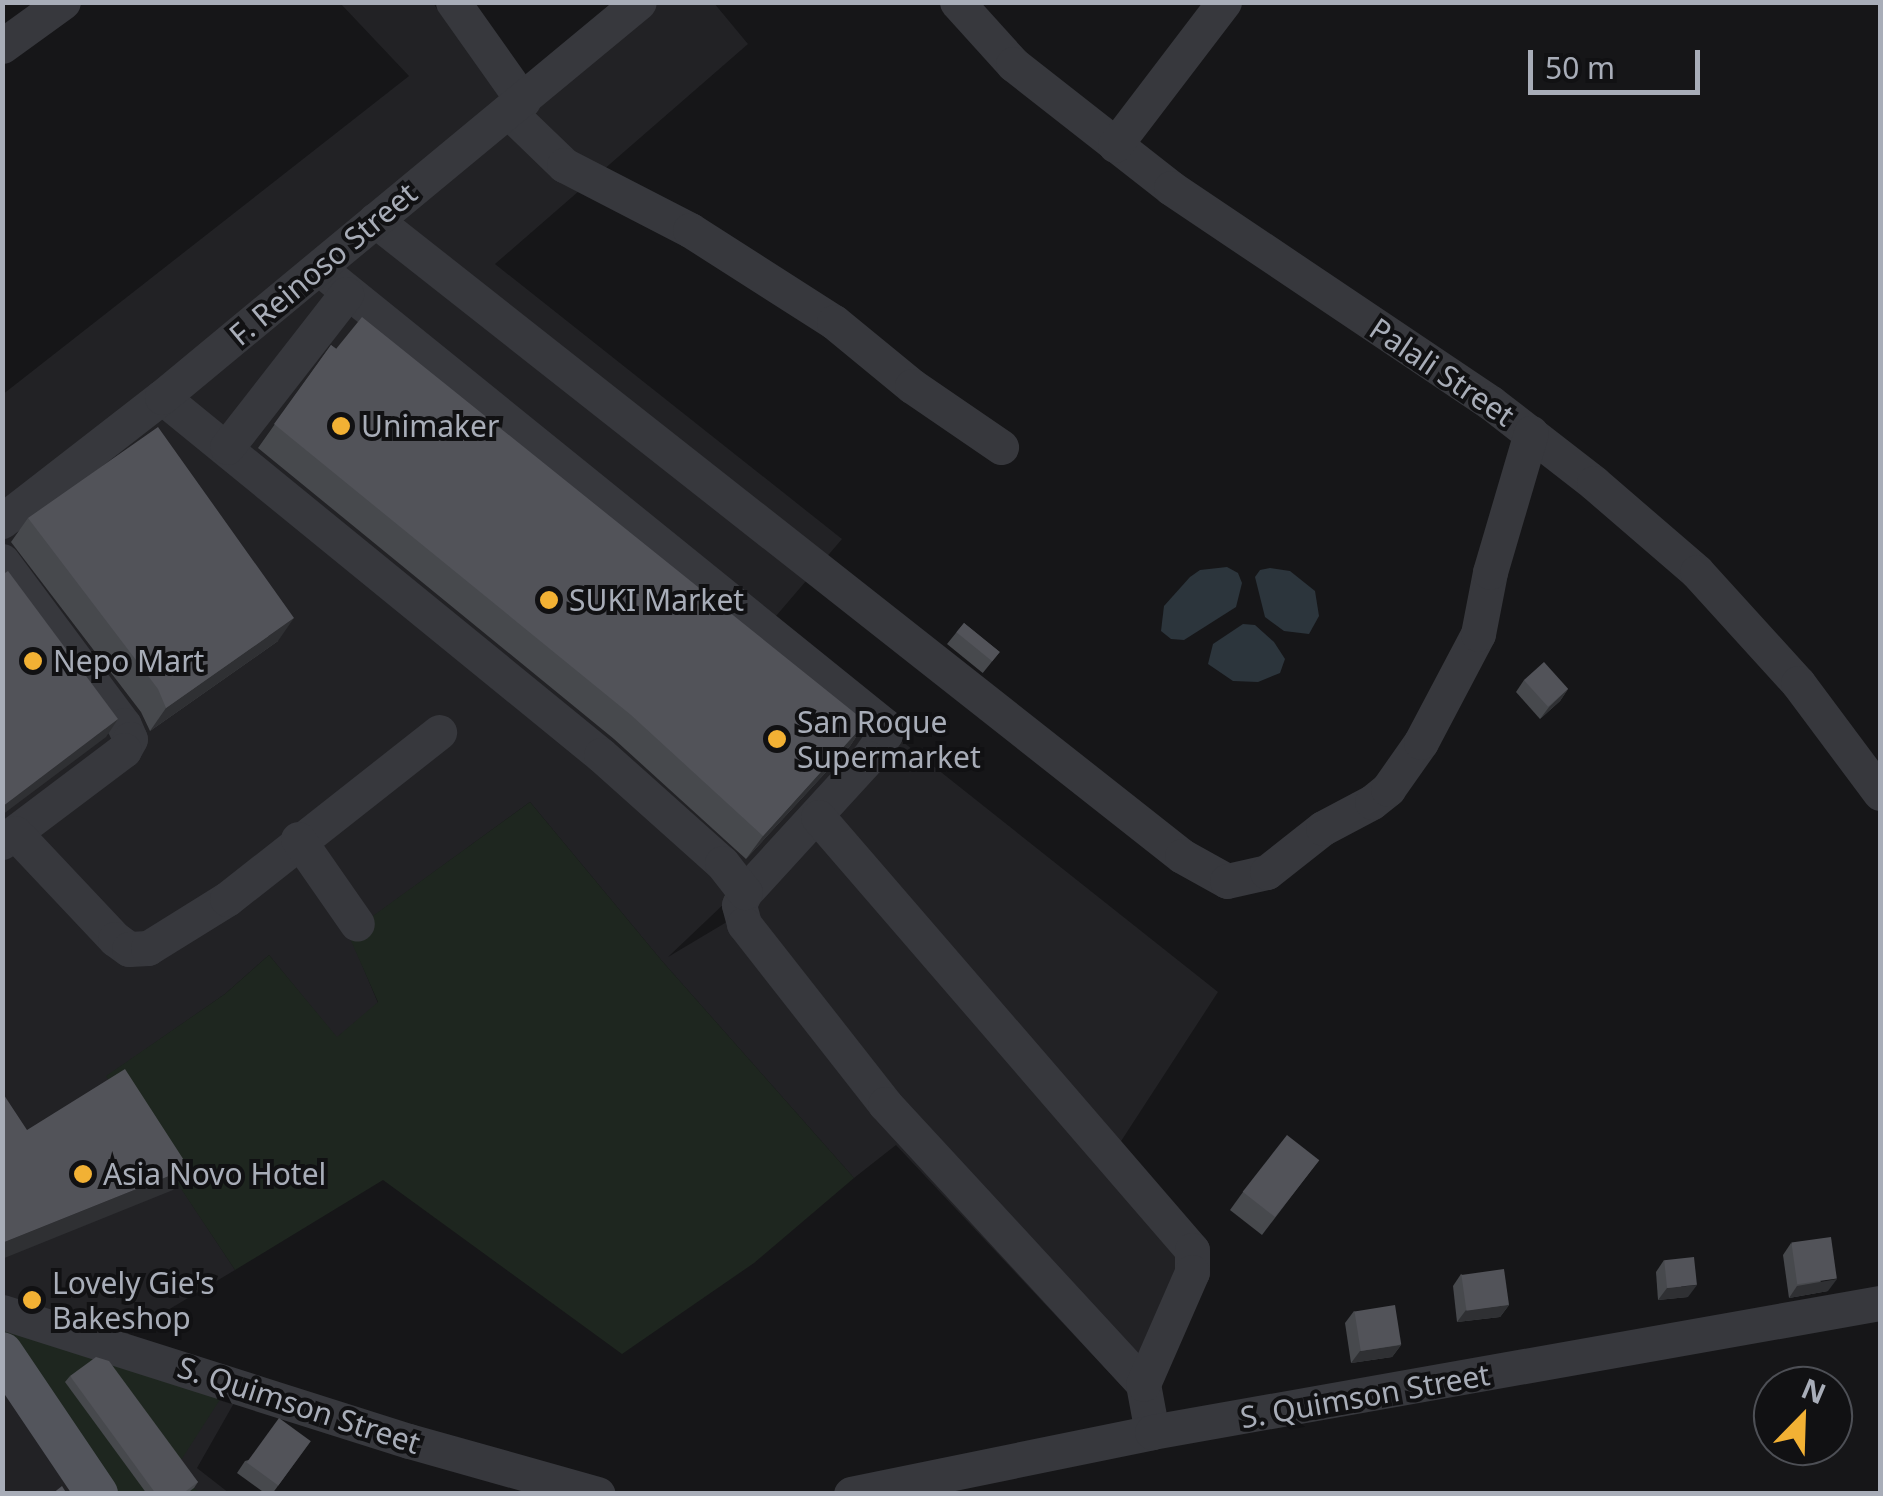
<!DOCTYPE html>
<html>
<head>
<meta charset="utf-8">
<style>
  body { margin:0 }
  #map { position:relative; width:1883px; height:1496px; overflow:hidden; background:#161618; font-family:"Noto Sans",sans-serif }
  div>[style] { position:absolute }
  [style*='--x'] { left:calc(var(--x)*1px); top:calc(var(--y)*1px); width:calc(var(--w)*1px); rotate:calc(var(--a)*1deg) }
  .built>* { inset:0; background:#222225 }
  .green>* { inset:0; background:#1e261f }
  .water>* { inset:0; background:#2c353c }
  .minor>* { height:35px; margin:-17.5px; padding:0 17.5px; transform-origin:17.5px; border-radius:17.5px; background:#37383d }
  .major>* { height:42px; margin:-21px; padding:0 21px; transform-origin:21px; border-radius:21px; background:#53555c }
  .wall>* { inset:0; background:#47494d; transform-origin:0 0 }
  .shaded-wall>* { inset:0; background:#2f3033 }
  .building>* { inset:0; background:#525359; transform-origin:0 0 }
  .dots>* { width:28px; height:28px; translate:-50% -50%; box-sizing:border-box; border:5px solid #111113; border-radius:50% }
  span { translate:-50% -50%; white-space:nowrap; text-align:center; line-height:1.15; -webkit-text-stroke:8px #111113; paint-order:stroke }
  .street-label { font-size:30px; color:#a8adb8 }
  .poi-label { font-size:30px; color:#a8adb8 }
  .left { translate:0 -50%; text-align:left }
  .frame { position:absolute; inset:0; border:5px solid #a8adb8; pointer-events:none }
  .north { position:absolute; left:1753px; top:1366px; width:100px; height:100px; box-sizing:border-box; background:#111113; border:2px solid #4d4f55; border-radius:50%; rotate:23deg; font-size:28px; font-weight:700; line-height:40px; text-align:center; color:#a8adb8 }
  .north::after { content:''; display:block; margin:auto; width:35px; height:45px; background:#f2b134; clip-path:polygon(50% 0,100% 100%,50% 72%,0 100%) }
  .scale { position:absolute; left:1528px; top:50px; width:172px; height:45px; box-sizing:border-box; border:5px solid #a8adb8; border-top:0; padding-left:12px; font-size:30px; line-height:35px; white-space:nowrap; color:#a8adb8; -webkit-text-stroke:8px #111113; paint-order:stroke }
</style>
</head>
<body>
<div id="map">
  <div class="built">
    <i style="clip-path:polygon(340px 3px,433px 3px,506px 104px,3px 512px,2px 395px,409px 76px)"></i>
    <i style="clip-path:polygon(658px 3px,714px 3px,748px 44px,495px 264px,842px 539px,764px 630px,877px 722px,747px 882px,668px 957px,725px 923px,898px 738px,1218px 992px,1114px 1152px,1202px 1260px,1132px 1397px,896px 1145px,854px 1178px,662px 961px,530px 802px,349px 934px,378px 1003px,337px 1038px,269px 955px,225px 994px,107px 1076px,235px 1270px,121px 1338px,246px 1382px,197px 1468px,229px 1493px,3px 1494px,3px 521px)"></i>
  </div>
  <div class="green">
    <i style="clip-path:polygon(530px 802px,662px 961px,854px 1178px,754px 1263px,622px 1354px,383px 1180px,235px 1270px,106px 1076px,225px 994px,269px 955px,337px 1037px,378px 1002px,348px 934px)"></i>
    <i style="clip-path:polygon(3px 1329px,221px 1398px,174px 1471px,200px 1493px,107px 1493px,3px 1337px)"></i>
  </div>
  <div class="water">
    <i style="clip-path:polygon(1227px 567px,1238px 573px,1242px 583px,1236px 607px,1184px 640px,1171px 639px,1161px 631px,1164px 606px,1190px 577px,1200px 570px)"></i>
    <i style="clip-path:polygon(1270px 568px,1290px 571px,1315px 591px,1319px 616px,1309px 634px,1284px 631px,1265px 617px,1255px 577px,1260px 570px)"></i>
    <i style="clip-path:polygon(1243px 624px,1255px 625px,1274px 642px,1285px 659px,1280px 673px,1258px 682px,1233px 681px,1208px 664px,1213px 644px)"></i>
  </div>
  <div class="minor">
    <i style="--x:453;--y:2;--w:121;--a:54.7"></i>
    <i style="--x:957;--y:2;--w:84;--a:47.9"></i>
    <i style="--x:1013;--y:64;--w:201;--a:38.1"></i>
    <i style="--x:1171;--y:188;--w:386;--a:33.9"></i>
    <i style="--x:1491;--y:403;--w:130;--a:37.8"></i>
    <i style="--x:1594;--y:483;--w:136;--a:40.8"></i>
    <i style="--x:1697;--y:572;--w:150;--a:47.7"></i>
    <i style="--x:1798;--y:683;--w:137;--a:53.3"></i>
    <i style="--x:2;--y:46;--w:75;--a:-35.8"></i>
    <i style="--x:508;--y:111;--w:78;--a:44"></i>
    <i style="--x:564;--y:165;--w:142;--a:27.3"></i>
    <i style="--x:690;--y:230;--w:171;--a:32.6"></i>
    <i style="--x:834;--y:322;--w:101;--a:39.4"></i>
    <i style="--x:912;--y:386;--w:108;--a:34.4"></i>
    <i style="--x:1115;--y:145;--w:180;--a:-52.7"></i>
    <i style="--x:375;--y:220;--w:1027;--a:38.24"></i>
    <i style="--x:1182;--y:856;--w:51;--a:29.1"></i>
    <i style="--x:1227;--y:881;--w:41;--a:-12.7"></i>
    <i style="--x:1267;--y:872;--w:71;--a:-38.2"></i>
    <i style="--x:1323;--y:828;--w:55;--a:-28"></i>
    <i style="--x:1372;--y:802;--w:21;--a:-39"></i>
    <i style="--x:1388;--y:789;--w:57;--a:-54.9"></i>
    <i style="--x:1421;--y:742;--w:122;--a:-62.2"></i>
    <i style="--x:1478;--y:634;--w:63;--a:-79"></i>
    <i style="--x:1490;--y:572;--w:145;--a:-73.6"></i>
    <i style="--x:320;--y:269;--w:727;--a:38.97"></i>
    <i style="--x:885;--y:726;--w:8;--a:90"></i>
    <i style="--x:885;--y:734;--w:29;--a:125"></i>
    <i style="--x:868;--y:758;--w:182;--a:132.5"></i>
    <i style="--x:745;--y:892;--w:14;--a:115"></i>
    <i style="--x:739;--y:905;--w:20;--a:75"></i>
    <i style="--x:744;--y:924;--w:229;--a:51.9"></i>
    <i style="--x:885;--y:1104;--w:381;--a:47.3"></i>
    <i style="--x:1143;--y:1384;--w:49;--a:79.4"></i>
    <i style="--x:162;--y:397;--w:566;--a:39.2"></i>
    <i style="--x:601;--y:755;--w:162;--a:41.8"></i>
    <i style="--x:722;--y:863;--w:37;--a:52"></i>
    <i style="--x:227;--y:447;--w:194;--a:-52.1"></i>
    <i style="--x:2;--y:521;--w:202;--a:-37.8"></i>
    <i style="--x:162;--y:397;--w:619;--a:-39.63"></i>
    <i style="--x:2;--y:561;--w:204;--a:53.4"></i>
    <i style="--x:124;--y:725;--w:15;--a:67"></i>
    <i style="--x:130;--y:739;--w:13;--a:119"></i>
    <i style="--x:124;--y:750;--w:153;--a:143"></i>
    <i style="--x:818;--y:817;--w:572;--a:49.18"></i>
    <i style="--x:1192;--y:1250;--w:22;--a:90"></i>
    <i style="--x:1192;--y:1272;--w:122;--a:113.6"></i>
    <i style="--x:15;--y:833;--w:146;--a:46.7"></i>
    <i style="--x:115;--y:939;--w:17;--a:36"></i>
    <i style="--x:129;--y:949;--w:19;--a:-3"></i>
    <i style="--x:148;--y:948;--w:93;--a:-31.8"></i>
    <i style="--x:227;--y:899;--w:270;--a:-38.2"></i>
    <i style="--x:298;--y:839;--w:103;--a:55.2"></i>
    <i style="--x:2;--y:1312;--w:427;--a:17.6"></i>
    <i style="--x:409;--y:1441;--w:196;--a:15.7"></i>
    <i style="--x:851;--y:1494;--w:307;--a:-11.6"></i>
    <i style="--x:1152;--y:1432;--w:739;--a:-10.05"></i>
  </div>
  <div class="major">
    <i style="--x:2;--y:1353;--w:170;--a:56"></i>
  </div>
  <div class="wall">
    <i style="clip-path:polygon(331px 345px,866px 722px,850px 746px,746px 859px,614px 739px,258px 448px)"></i>
    <i style="clip-path:polygon(28px 518px,278px 641px,150px 731px,141px 712px,11px 542px)"></i>
    <i style="left:964px;top:623px;width:46px;height:27px;rotate:39deg"></i>
    <i style="clip-path:polygon(1524px 680px,1568px 689px,1560px 701px,1540px 719px,1516px 692px)"></i>
    <i style="clip-path:polygon(1319px 1160px,1262px 1235px,1230px 1210px,1243px 1192px)"></i>
    <i style="clip-path:polygon(1791px 1243px,1828px 1291px,1789px 1298px,1783px 1255px)"></i>
    <i style="clip-path:polygon(1664px 1260px,1688px 1297px,1658px 1300px,1656px 1272px)"></i>
    <i style="clip-path:polygon(1461px 1274px,1509px 1305px,1500px 1317px,1457px 1322px,1453px 1286px)"></i>
    <i style="clip-path:polygon(1354px 1311px,1401px 1345px,1392px 1357px,1351px 1363px,1345px 1323px)"></i>
    <i style="clip-path:polygon(70px 1376px,198px 1482px,194px 1488px,186px 1494px,147px 1494px,65px 1382px)"></i>
    <i style="clip-path:polygon(311px 1441px,272px 1494px,266px 1494px,237px 1473px,245px 1461px)"></i>
  </div>
  <div class="shaded-wall">
    <i style="clip-path:polygon(294px 618px,278px 641px,150px 731px,166px 708px)"></i>
    <i style="clip-path:polygon(1568px 689px,1560px 701px,1540px 719px,1549px 707px)"></i>
    <i style="clip-path:polygon(118px 719px,106px 737px,2px 815px,2px 807px)"></i>
    <i style="clip-path:polygon(866px 722px,850px 746px,746px 859px,763px 836px)"></i>
    <i style="clip-path:polygon(189px 1168px,173px 1190px,2px 1259px,2px 1243px)"></i>
    <i style="clip-path:polygon(1837px 1279px,1828px 1291px,1789px 1298px,1797px 1286px)"></i>
    <i style="clip-path:polygon(1697px 1285px,1688px 1297px,1658px 1300px,1667px 1288px)"></i>
    <i style="clip-path:polygon(1509px 1305px,1500px 1317px,1457px 1322px,1466px 1310px)"></i>
    <i style="clip-path:polygon(1401px 1345px,1392px 1357px,1351px 1363px,1360px 1351px)"></i>
  </div>
  <div class="building">
    <i style="clip-path:polygon(362px 317px,866px 722px,763px 836px,631px 715px,274px 424px,331px 345px,336px 349px)"></i>
    <i style="clip-path:polygon(158px 427px,294px 618px,166px 708px,158px 689px,28px 518px)"></i>
    <i style="clip-path:polygon(8px 571px,118px 719px,2px 807px,2px 575px)"></i>
    <i style="left:964px;top:623px;width:46px;height:12px;rotate:39deg"></i>
    <i style="left:1544px;top:662px;width:36px;height:27px;rotate:48deg"></i>
    <i style="clip-path:polygon(125px 1069px,189px 1168px,2px 1243px,2px 1092px,27px 1130px)"></i>
    <i style="left:1287px;top:1135px;width:41px;height:72px;rotate:38deg"></i>
    <i style="left:1831px;top:1237px;width:42px;height:40px;rotate:82deg"></i>
    <i style="left:1694px;top:1257px;width:28px;height:30px;rotate:84deg"></i>
    <i style="left:1504px;top:1269px;width:36px;height:43px;rotate:82deg"></i>
    <i style="left:1395px;top:1305px;width:40px;height:41px;rotate:81deg"></i>
    <i style="clip-path:polygon(96px 1357px,109px 1361px,198px 1482px,182px 1494px,156px 1494px,70px 1376px)"></i>
    <i style="left:279px;top:1418px;width:39px;height:55px;rotate:36deg"></i>
    <i style="clip-path:polygon(62px 1486px,67px 1494px,52px 1494px)"></i>
  </div>
  <div class="dots">
    <i style="left:341px;top:426px;background:#f2b134"></i>
    <i style="left:549px;top:600px;background:#f2b134"></i>
    <i style="left:33px;top:661px;background:#f2b134"></i>
    <i style="left:777px;top:739px;background:#f2b134"></i>
    <i style="left:83px;top:1174px;background:#f2b134"></i>
    <i style="left:32px;top:1300px;background:#f2b134"></i>
  </div>
  <div class="street-label">
    <span style="left:323px;top:264px;rotate:-40deg">F. Reinoso Street</span>
    <span style="left:1442px;top:372px;rotate:34deg">Palali Street</span>
    <span style="left:1365px;top:1396px;rotate:-10deg">S. Quimson Street</span>
    <span style="left:299px;top:1405px;rotate:18deg">S. Quimson Street</span>
  </div>
  <div class="poi-label">
    <span class="left" style="left:361px;top:426px">Unimaker</span>
    <span class="left" style="left:569px;top:600px">SUKI Market</span>
    <span class="left" style="left:53px;top:661px">Nepo Mart</span>
    <span class="left" style="left:797px;top:739px">San Roque<br>Supermarket</span>
    <span class="left" style="left:103px;top:1174px">Asia Novo Hotel</span>
    <span class="left" style="left:52px;top:1300px">Lovely Gie's<br>Bakeshop</span>
  </div>
  <div class="frame"></div>
  <div class="north">N</div>
  <div class="scale">50 m</div>
</div>
</body>
</html>
